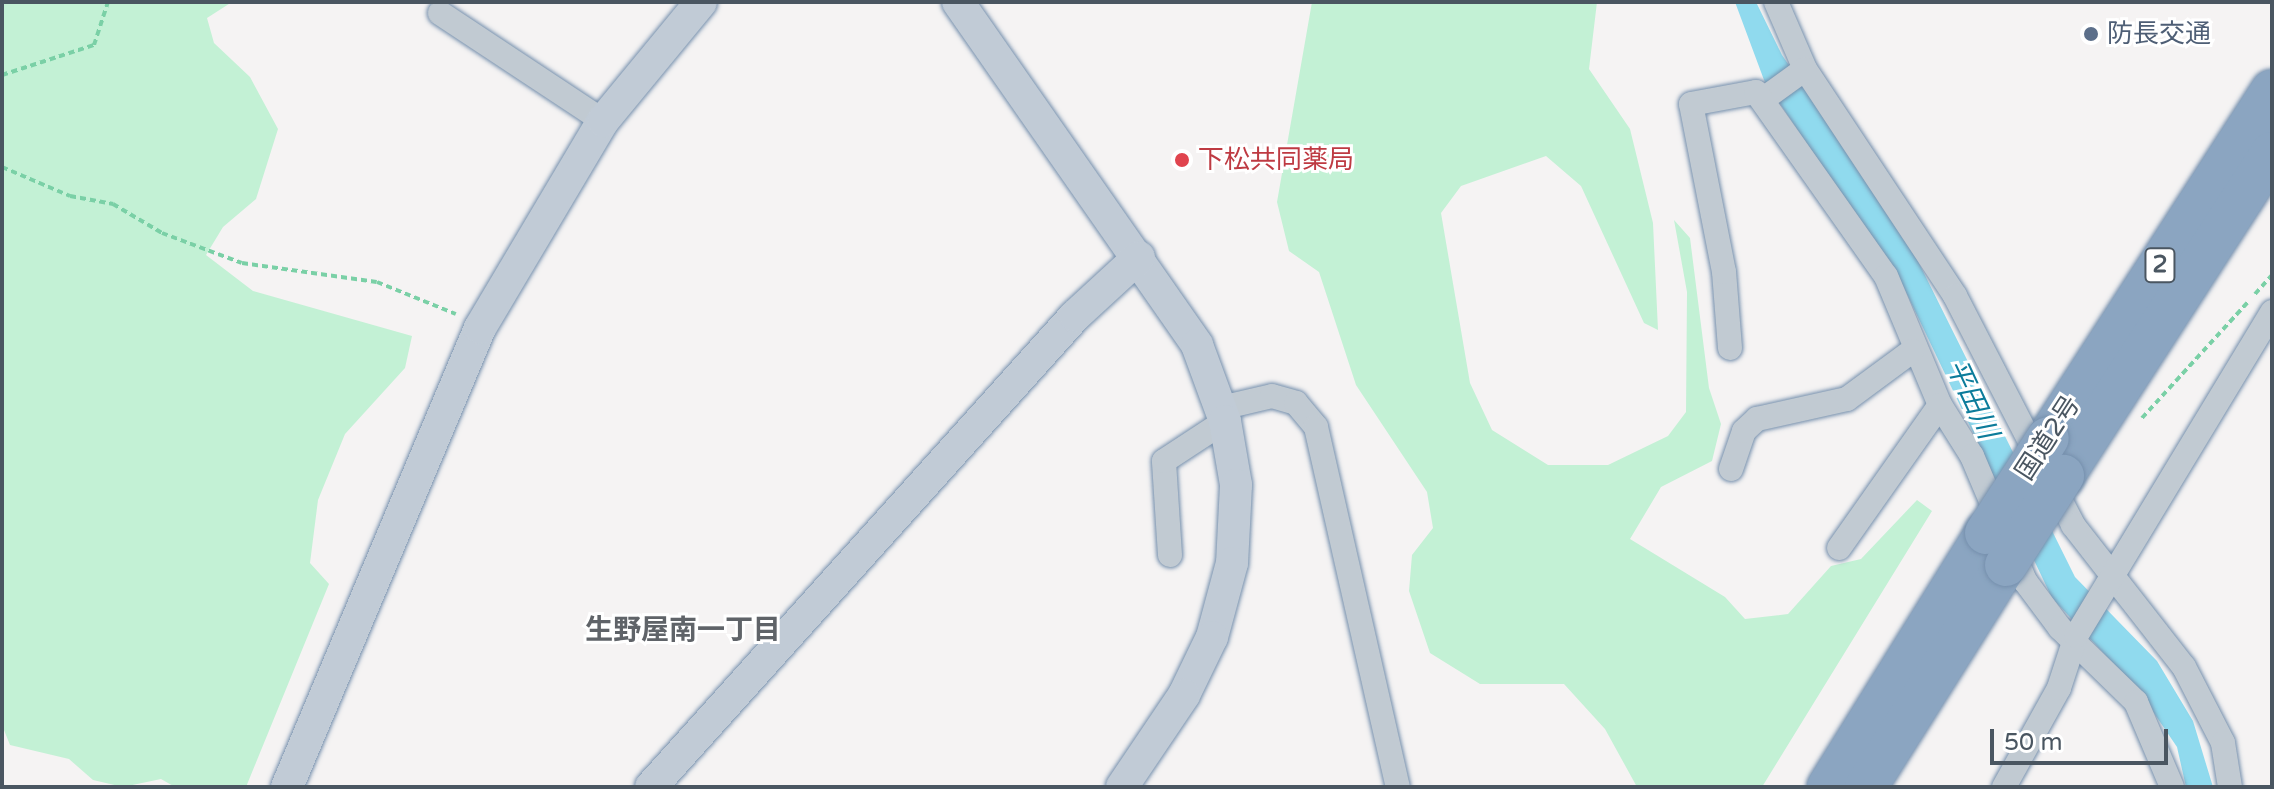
<!DOCTYPE html>
<html>
<head>
<meta charset="utf-8">
<style>
  body { margin:0 }
  #map { position:relative; width:2274px; height:789px; overflow:hidden; background:#f5f3f3; font-family:"Varela Round","Noto Sans JP",sans-serif }
  div>[style] { position:absolute }
  [style*='--x'] { left:calc(var(--x)*1px); top:calc(var(--y)*1px); width:calc(var(--w)*1px); rotate:calc(var(--a)*1deg) }
  .green>* { inset:0; background:#c3f1d5 }
  .water>* { inset:0; background:#90daee }
  .path>* { height:4px; margin-top:-2px; transform-origin:0; background:repeating-linear-gradient(90deg,#7ad0a6 0 6px,transparent 0 10px) }
  .roads { filter:drop-shadow(0 0 2px #7690ad) drop-shadow(0 0 2px #7690ad) }
  .street>* { height:24px; margin:-12px; padding:0 12px; transform-origin:12px; border-radius:12px; background:#c1cad2 }
  .secondary>* { height:32px; margin:-16px; padding:0 16px; transform-origin:16px; border-radius:16px; background:#c1cbd6 }
  .highway>* { height:42px; margin:-21px; padding:0 21px; transform-origin:21px; border-radius:21px; background:#8ba5c1 }
  .bridges { filter:drop-shadow(0 0 2px #7690ad) drop-shadow(0 0 2px #7690ad) }
  .highway-bridge>* { height:42px; margin:-21px; padding:0 21px; transform-origin:21px; border-radius:21px; background:#8ba5c1 }
  .dots>* { width:22px; height:22px; translate:-50% -50%; box-sizing:border-box; border:4px solid #fff; border-radius:50% }
  span { translate:-50% -50%; white-space:nowrap; text-align:center; line-height:1.15; -webkit-text-stroke:6px #fff; paint-order:stroke }
  .shield-label span { padding:2px 6px; background:#fff; border:2px solid; border-radius:6px; -webkit-text-stroke-width:0 }
  .shield-label { font-size:24px; color:#4a5661; font-weight:700 }
  .service-label { font-size:26px; color:#4e5e75 }
  .left { translate:0 -50%; text-align:left }
  .health-label { font-size:26px; color:#be3a42 }
  .street-label { font-size:26px; color:#4a5661 }
  .water-label { font-size:28px; color:#0c7c9b; font-style:italic }
  .neighbourhood-label { font-size:28px; color:#5f6368; font-weight:700 }
  .frame { position:absolute; inset:0; border:4px solid #4a5661; pointer-events:none }
  .scale { position:absolute; left:1990px; top:729px; width:178px; height:36px; box-sizing:border-box; border:4px solid #4a5661; border-top:0; padding-left:10px; font-size:24px; line-height:28px; white-space:nowrap; color:#4a5661; -webkit-text-stroke:6px #fff; paint-order:stroke }
</style>
</head>
<body>
<div id="map">
  <div class="green">
    <i style="clip-path:polygon(2px 2px,232px 2px,207px 18px,214px 43px,250px 77px,278px 129px,256px 199px,223px 227px,206px 255px,253px 291px,412px 336px,405px 368px,345px 434px,318px 500px,310px 563px,329px 584px,246px 787px,175px 787px,161px 779px,123px 787px,93px 780px,69px 759px,10px 745px,2px 725px)"></i>
    <i style="clip-path:polygon(1312px 2px,1597px 2px,1589px 69px,1630px 129px,1653px 223px,1658px 330px,1644px 323px,1581px 186px,1546px 156px,1461px 186px,1441px 213px,1470px 383px,1492px 430px,1548px 465px,1608px 465px,1668px 436px,1686px 412px,1687px 292px,1674px 220px,1690px 238px,1709px 388px,1721px 424px,1712px 461px,1661px 487px,1630px 539px,1725px 597px,1745px 619px,1788px 614px,1831px 566px,1861px 559px,1917px 500px,1932px 511px,1762px 787px,1637px 787px,1605px 729px,1564px 684px,1480px 684px,1430px 653px,1409px 591px,1412px 555px,1433px 528px,1427px 492px,1356px 385px,1319px 272px,1289px 251px,1277px 202px)"></i>
  </div>
  <div class="water">
    <i style="clip-path:polygon(1735px 2px,1756px 2px,1782px 55px,1906px 237px,2075px 577px,2157px 661px,2193px 721px,2213px 787px,2186px 787px,2177px 747px,2139px 691px,2052px 598px,1904px 288px,1764px 80px)"></i>
  </div>
  <div class="path">
    <i style="--x:2;--y:75;--w:97;--a:-18.1"></i>
    <i style="--x:94;--y:45;--w:45;--a:-72"></i>
    <i style="--x:2;--y:167;--w:74;--a:23.1"></i>
    <i style="--x:70;--y:196;--w:44;--a:10.5"></i>
    <i style="--x:113;--y:204;--w:57;--a:30.6"></i>
    <i style="--x:162;--y:233;--w:85;--a:20.6"></i>
    <i style="--x:242;--y:263;--w:136;--a:8"></i>
    <i style="--x:377;--y:282;--w:85;--a:22.1"></i>
    <i style="--x:2255;--y:294;--w:25;--a:-48"></i>
    <i style="--x:2142;--y:418;--w:159;--a:-47.6"></i>
  </div>
  <div class="roads">
    <div class="street">
      <i style="--x:1776;--y:2;--w:73;--a:66.6"></i>
      <i style="--x:1805;--y:69;--w:272;--a:56.5"></i>
      <i style="--x:1955;--y:296;--w:258;--a:62.7"></i>
      <i style="--x:2073;--y:525;--w:180;--a:52"></i>
      <i style="--x:2184;--y:667;--w:85;--a:62.8"></i>
      <i style="--x:2223;--y:743;--w:45;--a:81"></i>
      <i style="--x:440;--y:13;--w:196;--a:33.5"></i>
      <i style="--x:1765;--y:98;--w:49;--a:-35.9"></i>
      <i style="--x:1730;--y:348;--w:76;--a:-94.5"></i>
      <i style="--x:1724;--y:272;--w:171;--a:-101.1"></i>
      <i style="--x:1691;--y:104;--w:66;--a:-10.5"></i>
      <i style="--x:1756;--y:92;--w:225;--a:54.8"></i>
      <i style="--x:1886;--y:276;--w:140;--a:67.3"></i>
      <i style="--x:1940;--y:405;--w:175;--a:125.2"></i>
      <i style="--x:1940;--y:405;--w:60;--a:57.9"></i>
      <i style="--x:1972;--y:456;--w:136;--a:67"></i>
      <i style="--x:2025;--y:581;--w:59;--a:53.3"></i>
      <i style="--x:2060;--y:628;--w:106;--a:44.2"></i>
      <i style="--x:2136;--y:702;--w:92;--a:67"></i>
      <i style="--x:1221;--y:408;--w:52;--a:-13.2"></i>
      <i style="--x:1272;--y:396;--w:25;--a:16"></i>
      <i style="--x:1296;--y:403;--w:31;--a:50"></i>
      <i style="--x:1316;--y:427;--w:369;--a:77.2"></i>
      <i style="--x:1731;--y:469;--w:40;--a:-71.1"></i>
      <i style="--x:1744;--y:431;--w:18;--a:-43"></i>
      <i style="--x:1757;--y:419;--w:92;--a:-12.5"></i>
      <i style="--x:1847;--y:399;--w:81;--a:-36.4"></i>
      <i style="--x:1170;--y:555;--w:94;--a:-93.7"></i>
      <i style="--x:1164;--y:461;--w:73;--a:-33.3"></i>
      <i style="--x:2004;--y:787;--w:113;--a:-60.9"></i>
      <i style="--x:2059;--y:688;--w:55;--a:-71.9"></i>
      <i style="--x:2076;--y:636;--w:379;--a:-58.8"></i>
    </div>
    <div class="secondary">
      <i style="--x:958;--y:2;--w:418;--a:55.1"></i>
      <i style="--x:1197;--y:345;--w:81;--a:69.8"></i>
      <i style="--x:1225;--y:421;--w:65;--a:80.2"></i>
      <i style="--x:1236;--y:485;--w:78;--a:92.9"></i>
      <i style="--x:1232;--y:563;--w:77;--a:105.1"></i>
      <i style="--x:1212;--y:637;--w:64;--a:115.8"></i>
      <i style="--x:1184;--y:695;--w:111;--a:124"></i>
      <i style="--x:287;--y:787;--w:498;--a:-67.2"></i>
      <i style="--x:480;--y:328;--w:241;--a:-59.3"></i>
      <i style="--x:603;--y:121;--w:154;--a:-50.5"></i>
      <i style="--x:651;--y:787;--w:634;--a:-48.01"></i>
      <i style="--x:1075;--y:316;--w:87;--a:-42.7"></i>
    </div>
    <div class="highway">
      <i style="--x:2048;--y:438;--w:413;--a:-57.2"></i>
      <i style="--x:2063;--y:476;--w:385;--a:-57.1"></i>
      <i style="--x:1828;--y:787;--w:299;--a:-58.1"></i>
      <i style="--x:1866;--y:787;--w:262;--a:-57.8"></i>
    </div>
  </div>
  <div class="bridges">
    <div class="highway-bridge">
      <i style="--x:1986;--y:533;--w:113;--a:-56.9"></i>
      <i style="--x:2006;--y:565;--w:106;--a:-57.4"></i>
    </div>
  </div>
  <div class="dots">
    <i style="left:2091px;top:34px;background:#5c6f8a"></i>
    <i style="left:1182px;top:160px;background:#e0444e"></i>
  </div>
  <div class="shield-label">
    <span style="left:2160px;top:265px">2</span>
  </div>
  <div class="service-label">
    <span class="left" style="left:2107px;top:34px">防長交通</span>
  </div>
  <div class="health-label">
    <span class="left" style="left:1198px;top:160px">下松共同薬局</span>
  </div>
  <div class="street-label">
    <span style="left:2048px;top:438px;rotate:-57deg">国道2号</span>
  </div>
  <div class="water-label">
    <span style="left:1972px;top:399px;rotate:65deg">平田川</span>
  </div>
  <div class="neighbourhood-label">
    <span style="left:683px;top:630px">生野屋南一丁目</span>
  </div>
  <div class="frame"></div>
  <div class="scale">50 m</div>
</div>
</body>
</html>
